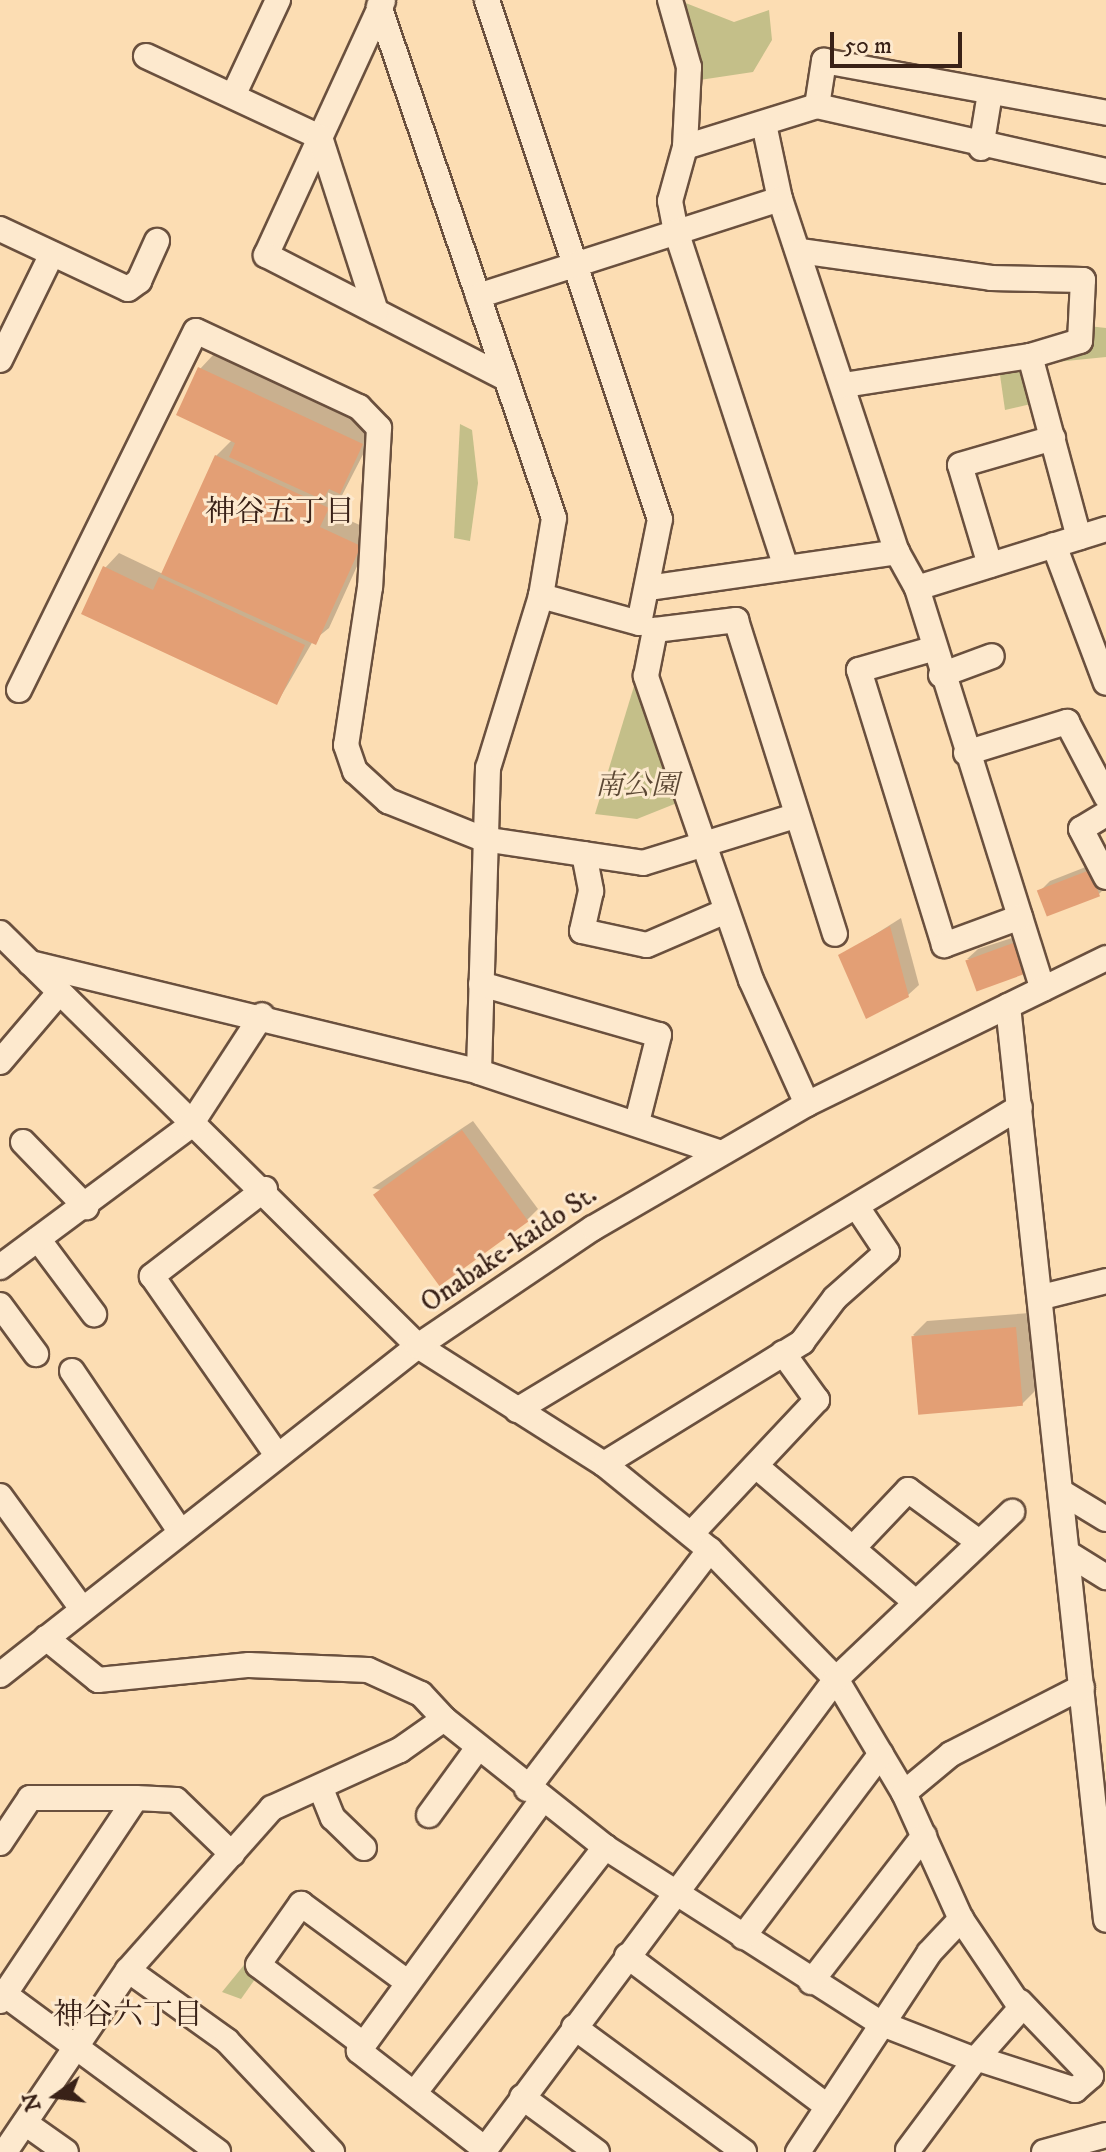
<!DOCTYPE html>
<html>
<head>
<meta charset="utf-8">
<style>
	body { margin:0 }
	#map { position:relative; width:1106px; height:2152px; overflow:hidden; background:#fcddb3; font-family:"IM FELL DW Pica","Noto Serif JP",serif }
	div>[style] { position:absolute }
	[style*='--x'] { left:calc(var(--x)*1px); top:calc(var(--y)*1px); width:calc(var(--w)*1px); rotate:calc(var(--a)*1deg) }
	.green>* { inset:0; background:#c4bf89 }
	.shadow>* { inset:0; background:#0003 }
	.building>* { inset:0; background:#e39f75; transform-origin:0 0 }
	.roads { filter:drop-shadow(2px 0 #6a503e) drop-shadow(-2px 0 #6a503e) drop-shadow(0 2px #6a503e) drop-shadow(0 -2px #6a503e) }
	.minor>* { height:24px; margin:-12px; padding:0 12px; transform-origin:12px; border-radius:12px; background:#fde9ce }
	span { translate:-50% -50%; white-space:nowrap; text-align:center; line-height:1.15; -webkit-text-stroke:6px #fde9ce; paint-order:stroke }
	.park-label { font-size:28px; color:#5c4834; font-style:italic }
	.street-label { font-size:28px; color:#392117 }
	.neighbourhood-label { font-size:30px; color:#392117 }
	.north { position:absolute; left:16px; top:2056px; width:80px; height:80px; -webkit-text-stroke:6px #fde9ce; paint-order:stroke; rotate:256deg; font-size:22px; font-weight:700; line-height:32px; text-align:center; color:#392117 }
	.north::after { content:''; display:block; margin:auto; width:28px; height:36px; background:#392117; clip-path:polygon(50% 0,100% 100%,50% 72%,0 100%) }
	.scale { position:absolute; left:830px; top:32px; width:132px; height:36px; box-sizing:border-box; border:4px solid #392117; border-top:0; padding-left:10px; font-size:24px; line-height:28px; white-space:nowrap; color:#392117; -webkit-text-stroke:6px #fde9ce; paint-order:stroke }
</style>
</head>
<body>
<div id="map">
	<div class="green">
		<div style="clip-path:polygon(678px 0,734px 22px,769px 10px,772px 40px,753px 72px,693px 81px)"></div>
		<div style="clip-path:polygon(1088px 326px,1106px 328px,1106px 357px,1056px 362px)"></div>
		<div style="clip-path:polygon(999px 368px,1022px 369px,1031px 404px,1005px 410px)"></div>
		<div style="clip-path:polygon(460px 424px,472px 430px,478px 483px,470px 541px,454px 538px)"></div>
		<div style="clip-path:polygon(635px 683px,677px 803px,637px 819px,595px 814px)"></div>
		<div style="clip-path:polygon(244px 1965px,258px 1975px,241px 1999px,222px 1992px)"></div>
	</div>
	<div class="shadow">
		<div style="clip-path:polygon(214px 354px,376px 429px,333px 513px,373px 531px,329px 628px,313px 641px,277px 703px,105px 568px,119px 553px,163px 574px,216px 456px,233px 439px,200px 369px)"></div>
		<div style="clip-path:polygon(1101px 861px,1106px 887px,1099px 894px,1048px 914px,1039px 892px,1050px 881px)"></div>
		<div style="clip-path:polygon(901px 918px,919px 985px,908px 995px,841px 956px)"></div>
		<div style="clip-path:polygon(1027px 933px,1036px 961px,967px 959px,978px 949px)"></div>
		<div style="clip-path:polygon(473px 1121px,538px 1209px,527px 1220px,372px 1188px)"></div>
		<div style="clip-path:polygon(1030px 1313px,1036px 1390px,1022px 1404px,913px 1335px,927px 1321px)"></div>
	</div>
	<div class="building">
		<div style="clip-path:polygon(198px 367px,363px 444px,340px 494px,329px 489px,323px 500px,229px 457px,235px 443px,176px 415px)"></div>
		<div style="clip-path:polygon(215px 455px,329px 508px,320px 527px,361px 546px,316px 645px,161px 574px)"></div>
		<div style="clip-path:polygon(103px 566px,153px 590px,159px 577px,305px 645px,277px 705px,81px 614px)"></div>
		<div style="left:1090px;top:870px;width:28px;height:57px;rotate:69deg"></div>
		<div style="clip-path:polygon(890px 926px,909px 997px,866px 1019px,838px 955px)"></div>
		<div style="left:1016px;top:942px;width:33px;height:54px;rotate:70deg"></div>
		<div style="left:462px;top:1130px;width:113px;height:110px;rotate:54deg"></div>
		<div style="left:1016px;top:1327px;width:79px;height:105px;rotate:85deg"></div>
	</div>
	<div class="roads">
		<div class="minor">
			<div style="--x:487;--y:0;--w:547;--a:71.57"></div>
			<div style="--x:660;--y:519;--w:106;--a:101.4"></div>
			<div style="--x:639;--y:623;--w:102;--a:-164.6"></div>
			<div style="--x:670;--y:0;--w:70;--a:74.2"></div>
			<div style="--x:689;--y:67;--w:80;--a:92.9"></div>
			<div style="--x:685;--y:147;--w:56;--a:105.5"></div>
			<div style="--x:670;--y:201;--w:31;--a:79"></div>
			<div style="--x:676;--y:231;--w:354;--a:71.9"></div>
			<div style="--x:383;--y:1;--w:280;--a:114.7"></div>
			<div style="--x:266;--y:255;--w:267;--a:27.2"></div>
			<div style="--x:379;--y:6;--w:541;--a:71.13"></div>
			<div style="--x:554;--y:518;--w:79;--a:99.5"></div>
			<div style="--x:541;--y:596;--w:180;--a:107.1"></div>
			<div style="--x:488;--y:768;--w:304;--a:91.7"></div>
			<div style="--x:146;--y:56;--w:192;--a:25"></div>
			<div style="--x:320;--y:137;--w:183;--a:72.2"></div>
			<div style="--x:233;--y:96;--w:106;--a:-64.9"></div>
			<div style="--x:817;--y:106;--w:46;--a:-81.2"></div>
			<div style="--x:824;--y:61;--w:287;--a:10.4"></div>
			<div style="--x:764;--y:124;--w:77;--a:78"></div>
			<div style="--x:780;--y:199;--w:372;--a:71.7"></div>
			<div style="--x:897;--y:552;--w:41;--a:60.9"></div>
			<div style="--x:917;--y:588;--w:420;--a:72.6"></div>
			<div style="--x:685;--y:147;--w:138;--a:-17.3"></div>
			<div style="--x:817;--y:106;--w:296;--a:12.7"></div>
			<div style="--x:981;--y:148;--w:56;--a:-80.7"></div>
			<div style="--x:0;--y:229;--w:141;--a:25.1"></div>
			<div style="--x:128;--y:289;--w:14;--a:-36"></div>
			<div style="--x:139;--y:281;--w:44;--a:-65.8"></div>
			<div style="--x:800;--y:251;--w:193;--a:8"></div>
			<div style="--x:991;--y:278;--w:92;--a:1.2"></div>
			<div style="--x:1083;--y:280;--w:61;--a:92.8"></div>
			<div style="--x:1080;--y:341;--w:52;--a:163.3"></div>
			<div style="--x:1030;--y:356;--w:188;--a:171.1"></div>
			<div style="--x:478;--y:296;--w:317;--a:-17.8"></div>
			<div style="--x:1030;--y:356;--w:188;--a:74.9"></div>
			<div style="--x:0;--y:360;--w:118;--a:-63.9"></div>
			<div style="--x:1054;--y:545;--w:147;--a:69.4"></div>
			<div style="--x:990;--y:565;--w:104;--a:-106.7"></div>
			<div style="--x:960;--y:465;--w:97;--a:-16.2"></div>
			<div style="--x:648;--y:588;--w:252;--a:-8.2"></div>
			<div style="--x:917;--y:588;--w:198;--a:-17.3"></div>
			<div style="--x:932;--y:649;--w:76;--a:164"></div>
			<div style="--x:859;--y:670;--w:288;--a:72.8"></div>
			<div style="--x:944;--y:945;--w:81;--a:-20.2"></div>
			<div style="--x:941;--y:675;--w:54;--a:-20.4"></div>
			<div style="--x:19;--y:690;--w:400;--a:-63.8"></div>
			<div style="--x:196;--y:331;--w:180;--a:25"></div>
			<div style="--x:359;--y:407;--w:29;--a:46"></div>
			<div style="--x:379;--y:428;--w:159;--a:93.2"></div>
			<div style="--x:370;--y:587;--w:160;--a:98.6"></div>
			<div style="--x:346;--y:745;--w:28;--a:71"></div>
			<div style="--x:355;--y:771;--w:45;--a:42.3"></div>
			<div style="--x:388;--y:801;--w:102;--a:21.8"></div>
			<div style="--x:483;--y:839;--w:162;--a:8.5"></div>
			<div style="--x:643;--y:863;--w:159;--a:-17.2"></div>
			<div style="--x:966;--y:753;--w:106;--a:-17.1"></div>
			<div style="--x:1067;--y:722;--w:84;--a:62.2"></div>
			<div style="--x:1106;--y:814;--w:29;--a:149"></div>
			<div style="--x:1081;--y:829;--w:54;--a:62.5"></div>
			<div style="--x:584;--y:854;--w:38;--a:79"></div>
			<div style="--x:591;--y:891;--w:41;--a:102.7"></div>
			<div style="--x:582;--y:931;--w:66;--a:12.2"></div>
			<div style="--x:647;--y:945;--w:86;--a:-23.3"></div>
			<div style="--x:0;--y:933;--w:588;--a:44.66"></div>
			<div style="--x:418;--y:1346;--w:220;--a:32.4"></div>
			<div style="--x:604;--y:1464;--w:136;--a:39.1"></div>
			<div style="--x:710;--y:1550;--w:180;--a:45.7"></div>
			<div style="--x:836;--y:1679;--w:133;--a:59.2"></div>
			<div style="--x:904;--y:1793;--w:138;--a:65.7"></div>
			<div style="--x:961;--y:1919;--w:107;--a:56"></div>
			<div style="--x:1021;--y:2008;--w:69;--a:131.5"></div>
			<div style="--x:975;--y:2060;--w:102;--a:-158.7"></div>
			<div style="--x:880;--y:2023;--w:326;--a:-147.4"></div>
			<div style="--x:605;--y:1847;--w:206;--a:-141.5"></div>
			<div style="--x:444;--y:1719;--w:54;--a:144.8"></div>
			<div style="--x:400;--y:1750;--w:141;--a:155.6"></div>
			<div style="--x:272;--y:1808;--w:217;--a:131.6"></div>
			<div style="--x:128;--y:1970;--w:220;--a:124.1"></div>
			<div style="--x:30;--y:963;--w:462;--a:13.6"></div>
			<div style="--x:479;--y:1072;--w:252;--a:18.5"></div>
			<div style="--x:481;--y:984;--w:185;--a:16"></div>
			<div style="--x:659;--y:1035;--w:90;--a:104.2"></div>
			<div style="--x:1008;--y:1006;--w:919;--a:83.88"></div>
			<div style="--x:0;--y:1062;--w:91;--a:-49.5"></div>
			<div style="--x:807;--y:1104;--w:136;--a:-114.3"></div>
			<div style="--x:751;--y:980;--w:322;--a:-109.1"></div>
			<div style="--x:646;--y:676;--w:47;--a:-78.9"></div>
			<div style="--x:655;--y:630;--w:82;--a:-7"></div>
			<div style="--x:736;--y:620;--w:329;--a:72.5"></div>
			<div style="--x:23;--y:1142;--w:91;--a:45.9"></div>
			<div style="--x:265;--y:1189;--w:143;--a:142.4"></div>
			<div style="--x:152;--y:1276;--w:217;--a:55.1"></div>
			<div style="--x:38;--y:1239;--w:94;--a:53.3"></div>
			<div style="--x:0;--y:1267;--w:237;--a:-36.6"></div>
			<div style="--x:190;--y:1126;--w:132;--a:-57"></div>
			<div style="--x:1042;--y:1297;--w:66;--a:-14"></div>
			<div style="--x:0;--y:1305;--w:61;--a:53.7"></div>
			<div style="--x:72;--y:1371;--w:193;--a:56"></div>
			<div style="--x:517;--y:1410;--w:587;--a:-31.06"></div>
			<div style="--x:604;--y:1464;--w:233;--a:-31.6"></div>
			<div style="--x:802;--y:1342;--w:55;--a:-53.1"></div>
			<div style="--x:835;--y:1298;--w:69;--a:-41.5"></div>
			<div style="--x:887;--y:1252;--w:54;--a:-123.7"></div>
			<div style="--x:756;--y:1466;--w:209;--a:40.5"></div>
			<div style="--x:1063;--y:1493;--w:50;--a:31.2"></div>
			<div style="--x:0;--y:1496;--w:140;--a:54"></div>
			<div style="--x:691;--y:1534;--w:184;--a:-46.8"></div>
			<div style="--x:817;--y:1400;--w:58;--a:-125.9"></div>
			<div style="--x:853;--y:1548;--w:80;--a:-46.5"></div>
			<div style="--x:908;--y:1490;--w:88;--a:36.2"></div>
			<div style="--x:1069;--y:1554;--w:44;--a:31.9"></div>
			<div style="--x:46;--y:1638;--w:67;--a:38.9"></div>
			<div style="--x:98;--y:1680;--w:152;--a:-5.7"></div>
			<div style="--x:249;--y:1665;--w:119;--a:2.4"></div>
			<div style="--x:368;--y:1670;--w:58;--a:24.4"></div>
			<div style="--x:421;--y:1694;--w:34;--a:47"></div>
			<div style="--x:0;--y:1675;--w:532;--a:-38.21"></div>
			<div style="--x:418;--y:1346;--w:211;--a:-34"></div>
			<div style="--x:593;--y:1228;--w:247;--a:-30.1"></div>
			<div style="--x:807;--y:1104;--w:333;--a:-26"></div>
			<div style="--x:321;--y:1789;--w:31;--a:68"></div>
			<div style="--x:333;--y:1818;--w:43;--a:44.1"></div>
			<div style="--x:527;--y:1789;--w:301;--a:-52.6"></div>
			<div style="--x:904;--y:1793;--w:61;--a:-39.7"></div>
			<div style="--x:951;--y:1754;--w:147;--a:-27.1"></div>
			<div style="--x:429;--y:1815;--w:82;--a:-54"></div>
			<div style="--x:0;--y:1843;--w:54;--a:-56.3"></div>
			<div style="--x:30;--y:1798;--w:106;--a:0"></div>
			<div style="--x:136;--y:1798;--w:40;--a:2.9"></div>
			<div style="--x:176;--y:1800;--w:78;--a:44"></div>
			<div style="--x:743;--y:1937;--w:229;--a:-53"></div>
			<div style="--x:627;--y:1956;--w:251;--a:36.9"></div>
			<div style="--x:128;--y:1970;--w:122;--a:35.6"></div>
			<div style="--x:227;--y:2041;--w:153;--a:46.6"></div>
			<div style="--x:811;--y:1982;--w:185;--a:-52.3"></div>
			<div style="--x:0;--y:1991;--w:271;--a:36.4"></div>
			<div style="--x:0;--y:2001;--w:244;--a:-56.2"></div>
			<div style="--x:574;--y:2027;--w:211;--a:36.3"></div>
			<div style="--x:363;--y:2044;--w:131;--a:-143"></div>
			<div style="--x:258;--y:1965;--w:75;--a:-54.8"></div>
			<div style="--x:301;--y:1904;--w:132;--a:36.3"></div>
			<div style="--x:979;--y:2059;--w:101;--a:17.9"></div>
			<div style="--x:1075;--y:2090;--w:21;--a:-41"></div>
			<div style="--x:1091;--y:2076;--w:103;--a:-133.8"></div>
			<div style="--x:416;--y:2091;--w:309;--a:-52.2"></div>
			<div style="--x:522;--y:2097;--w:93;--a:36.3"></div>
			<div style="--x:25;--y:2123;--w:50;--a:35.3"></div>
			<div style="--x:485;--y:2149;--w:160;--a:-142.1"></div>
			<div style="--x:359;--y:2051;--w:309;--a:-53.9"></div>
			<div style="--x:908;--y:2150;--w:112;--a:-53.3"></div>
			<div style="--x:483;--y:2152;--w:590;--a:-53.27"></div>
			<div style="--x:836;--y:1679;--w:243;--a:-43.5"></div>
			<div style="--x:798;--y:2152;--w:238;--a:-56.6"></div>
			<div style="--x:929;--y:1953;--w:47;--a:-46.7"></div>
			<div style="--x:1044;--y:2152;--w:64;--a:-15.3"></div>
		</div>
	</div>
	<div class="park-label">
		<span style="left:637px;top:786px">南公園</span>
	</div>
	<div class="street-label">
		<span style="left:509px;top:1249px;rotate:-34deg">Onabake-kaido St.</span>
	</div>
	<div class="neighbourhood-label">
		<span style="left:280px;top:513px">神谷五丁目</span>
		<span style="left:128px;top:2016px">神谷六丁目</span>
	</div>
	<div class="north">N</div>
	<div class="scale">50 m</div>
</div>
</body>
</html>
